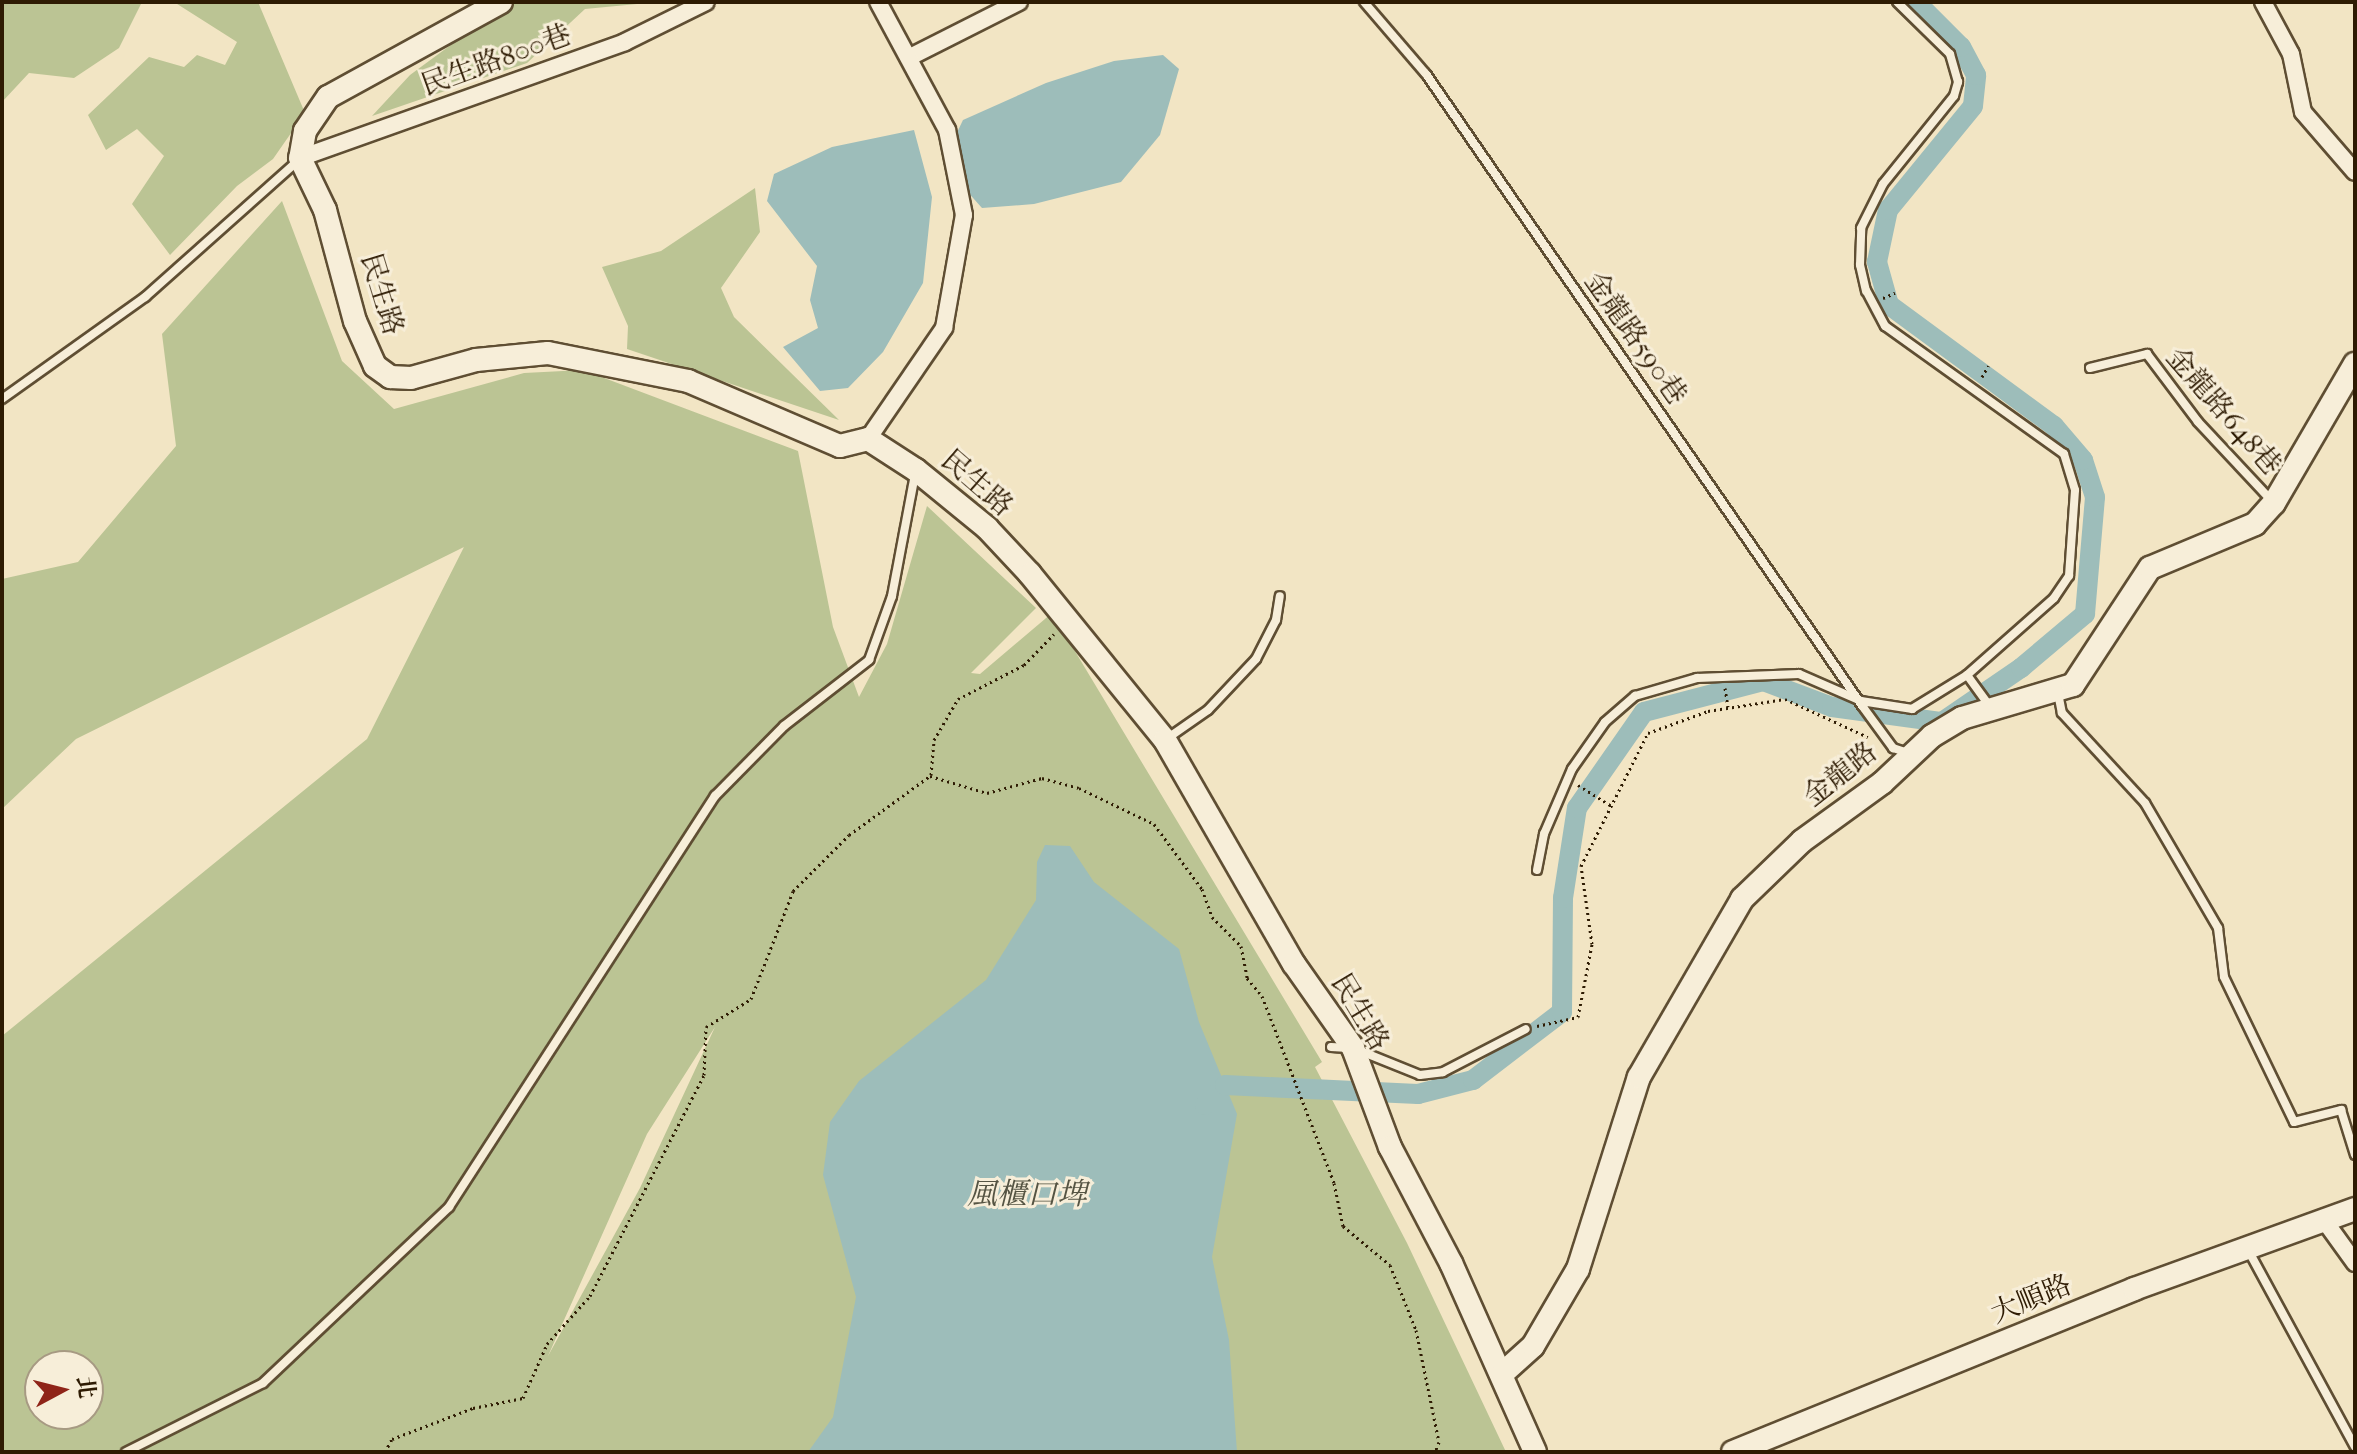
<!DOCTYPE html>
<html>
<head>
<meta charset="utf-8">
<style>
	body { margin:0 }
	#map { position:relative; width:2357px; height:1454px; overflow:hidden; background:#f2e5c4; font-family:"IM FELL French Canon","Noto Serif TC",serif }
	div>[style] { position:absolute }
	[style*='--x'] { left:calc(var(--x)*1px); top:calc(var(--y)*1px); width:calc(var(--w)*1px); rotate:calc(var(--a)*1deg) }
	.green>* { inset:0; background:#bbc494 }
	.water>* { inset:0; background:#9dbdba }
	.canal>* { height:20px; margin:-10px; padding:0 10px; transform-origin:10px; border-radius:10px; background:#9dbdba }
	.path>* { height:3px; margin-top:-1.5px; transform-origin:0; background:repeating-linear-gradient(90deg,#2e1b03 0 2px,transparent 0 6px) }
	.roads { filter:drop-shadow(2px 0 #5f4e33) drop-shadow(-2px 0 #5f4e33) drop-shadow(0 2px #5f4e33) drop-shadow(0 -2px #5f4e33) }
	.lane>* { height:8px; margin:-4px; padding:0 4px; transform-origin:4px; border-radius:4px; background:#f7eed9 }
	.street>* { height:16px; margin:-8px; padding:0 8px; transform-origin:8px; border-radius:8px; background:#f7eed9 }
	.secondary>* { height:22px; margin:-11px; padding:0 11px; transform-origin:11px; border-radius:11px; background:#f7eed9 }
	span { translate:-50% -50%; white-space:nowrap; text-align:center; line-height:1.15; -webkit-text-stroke:6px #f7eed9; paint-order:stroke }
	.street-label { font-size:28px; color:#2e1b03 }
	.water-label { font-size:30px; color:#555443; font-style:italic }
	.frame { position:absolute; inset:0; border:4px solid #2e1b03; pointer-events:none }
	.north { position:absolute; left:24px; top:1350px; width:80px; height:80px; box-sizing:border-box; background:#f7eed9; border:2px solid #a79a83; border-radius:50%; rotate:83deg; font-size:22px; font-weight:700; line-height:32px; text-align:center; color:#2e1b03 }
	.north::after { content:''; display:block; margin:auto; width:28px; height:36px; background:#8f2418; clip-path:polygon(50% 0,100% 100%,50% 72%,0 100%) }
</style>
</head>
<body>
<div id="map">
	<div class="green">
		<div style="clip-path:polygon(2px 2px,142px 2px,119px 48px,74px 78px,29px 73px,2px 102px)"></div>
		<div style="clip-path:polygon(174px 2px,258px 2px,305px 113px,273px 159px,237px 186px,170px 255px,132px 204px,164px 156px,137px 129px,106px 150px,88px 115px,149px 57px,184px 67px,197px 55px,225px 65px,237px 42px)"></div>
		<div style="clip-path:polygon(509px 2px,658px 2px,585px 9px,527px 63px,372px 116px,410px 75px)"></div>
		<div style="clip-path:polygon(755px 188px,760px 232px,721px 288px,734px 317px,839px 420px,627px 349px,628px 326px,602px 267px,661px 251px)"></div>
		<div style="clip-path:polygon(evenodd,282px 201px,342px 361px,394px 409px,524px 373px,583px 370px,798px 451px,833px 627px,859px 697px,887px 644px,927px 506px,1036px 608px,971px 673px,980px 674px,1052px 613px,1322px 1062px,1315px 1067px,1407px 1243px,1506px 1452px,2px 1452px,2px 1036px,367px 739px,464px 547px,76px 739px,2px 809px,2px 579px,78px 562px,176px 446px,162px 334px,282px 201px,715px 1027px,640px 1188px,548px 1356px,647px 1134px,715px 1027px,282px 201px,40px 1366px,88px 1366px,88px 1414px,40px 1414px,40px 1366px)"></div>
	</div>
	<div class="water">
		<div style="clip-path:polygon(1163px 55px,1179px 69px,1160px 135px,1121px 182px,1034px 204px,982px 208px,965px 189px,953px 141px,963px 120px,1046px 83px,1114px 61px)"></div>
		<div style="clip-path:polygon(914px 130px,932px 197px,923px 283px,883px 352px,848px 388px,820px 391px,783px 347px,818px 328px,810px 300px,817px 266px,767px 201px,774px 174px,832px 147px)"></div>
		<div style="clip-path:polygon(1045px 845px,1070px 846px,1094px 882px,1179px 949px,1199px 1022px,1237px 1114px,1212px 1257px,1229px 1340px,1237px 1452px,808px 1452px,833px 1417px,856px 1297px,823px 1175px,830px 1122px,859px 1081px,986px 980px,1036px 900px,1037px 862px)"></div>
	</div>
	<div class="canal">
		<div style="--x:1205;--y:1105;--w:28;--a:-45"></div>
		<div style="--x:1225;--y:1085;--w:193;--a:2.7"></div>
		<div style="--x:1418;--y:1094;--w:57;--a:-14.3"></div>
		<div style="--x:1473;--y:1080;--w:112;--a:-37.4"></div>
		<div style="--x:1562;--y:1012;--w:114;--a:-89.5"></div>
		<div style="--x:1563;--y:898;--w:91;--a:-81.2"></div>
		<div style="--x:1577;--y:808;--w:117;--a:-55.1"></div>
		<div style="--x:1644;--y:712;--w:123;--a:-14.6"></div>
		<div style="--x:1763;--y:681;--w:74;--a:20.6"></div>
		<div style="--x:1832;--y:707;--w:111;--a:7.8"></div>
		<div style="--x:1942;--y:722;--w:96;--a:-34.4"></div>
		<div style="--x:2021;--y:668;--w:84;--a:-40.2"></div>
		<div style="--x:2085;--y:614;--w:117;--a:-85.1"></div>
		<div style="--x:2095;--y:497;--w:39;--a:-108"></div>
		<div style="--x:2083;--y:460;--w:45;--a:-130.5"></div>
		<div style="--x:2054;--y:426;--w:205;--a:-143.7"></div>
		<div style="--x:1889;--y:305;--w:45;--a:-105.6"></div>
		<div style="--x:1877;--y:262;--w:53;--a:-78.1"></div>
		<div style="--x:1888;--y:210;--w:134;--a:-50.7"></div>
		<div style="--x:1973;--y:106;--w:31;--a:-84"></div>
		<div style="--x:1976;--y:75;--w:32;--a:-118"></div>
		<div style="--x:1961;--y:47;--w:64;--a:-135"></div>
	</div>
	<div class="path">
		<div style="--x:1883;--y:298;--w:13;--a:-23"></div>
		<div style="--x:1982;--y:377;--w:13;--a:-61"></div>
		<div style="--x:1725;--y:688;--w:19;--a:81"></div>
		<div style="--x:931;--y:775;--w:35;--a:-85"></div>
		<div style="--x:934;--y:740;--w:48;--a:-59.7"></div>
		<div style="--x:958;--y:699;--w:74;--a:-27.3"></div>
		<div style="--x:1024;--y:665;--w:43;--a:-45.9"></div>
		<div style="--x:1578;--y:785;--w:40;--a:32"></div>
		<div style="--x:1537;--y:1026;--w:42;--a:-12.4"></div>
		<div style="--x:1578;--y:1017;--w:74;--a:-79.1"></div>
		<div style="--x:1592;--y:944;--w:79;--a:-98"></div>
		<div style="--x:1581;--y:866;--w:149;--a:-63.3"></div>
		<div style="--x:1648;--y:733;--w:64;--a:-20.1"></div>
		<div style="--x:1708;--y:711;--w:78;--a:-8.9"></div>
		<div style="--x:1785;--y:699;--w:91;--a:24.6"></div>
		<div style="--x:385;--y:1452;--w:15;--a:-62"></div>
		<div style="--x:392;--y:1439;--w:87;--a:-20.9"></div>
		<div style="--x:473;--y:1408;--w:51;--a:-11.3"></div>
		<div style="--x:523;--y:1398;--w:59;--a:-66"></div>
		<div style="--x:547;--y:1344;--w:64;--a:-48.1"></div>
		<div style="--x:590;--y:1296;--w:249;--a:-62.7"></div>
		<div style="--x:704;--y:1075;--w:48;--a:-87.6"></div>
		<div style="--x:706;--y:1027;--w:53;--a:-31.9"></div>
		<div style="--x:751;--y:999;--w:116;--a:-68.7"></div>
		<div style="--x:793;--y:891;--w:79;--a:-45"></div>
		<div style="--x:849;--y:835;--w:100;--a:-36.1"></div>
		<div style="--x:930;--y:776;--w:59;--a:16.6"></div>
		<div style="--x:987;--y:793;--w:57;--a:-15.3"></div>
		<div style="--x:1042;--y:778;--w:38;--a:15"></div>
		<div style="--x:1079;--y:788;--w:83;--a:25.6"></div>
		<div style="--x:1154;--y:824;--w:81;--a:53.6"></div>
		<div style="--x:1202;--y:889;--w:30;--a:70"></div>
		<div style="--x:1212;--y:917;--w:41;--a:45"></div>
		<div style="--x:1241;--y:946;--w:33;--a:79"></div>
		<div style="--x:1247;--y:978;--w:23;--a:50"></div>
		<div style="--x:1262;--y:996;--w:200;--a:68.9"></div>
		<div style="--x:1334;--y:1183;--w:44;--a:78.2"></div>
		<div style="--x:1343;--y:1226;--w:61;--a:39.7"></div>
		<div style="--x:1390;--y:1265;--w:70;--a:68.2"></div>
		<div style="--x:1416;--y:1330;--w:114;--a:78.4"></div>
		<div style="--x:1439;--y:1442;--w:11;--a:112"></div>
	</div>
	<div class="roads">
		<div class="lane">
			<div style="--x:1364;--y:2;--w:95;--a:49.3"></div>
			<div style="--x:1426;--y:74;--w:769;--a:55.38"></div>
			<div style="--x:1863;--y:707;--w:51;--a:53.8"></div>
			<div style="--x:1893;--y:748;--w:16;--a:18"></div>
			<div style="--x:2090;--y:368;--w:59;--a:-13.8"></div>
			<div style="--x:2147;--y:354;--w:85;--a:53.1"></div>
			<div style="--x:2198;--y:422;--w:108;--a:46.9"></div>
			<div style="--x:2;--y:399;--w:176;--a:-35.5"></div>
			<div style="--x:145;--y:297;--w:208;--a:-41.7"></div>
			<div style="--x:1967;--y:675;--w:41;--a:54"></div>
			<div style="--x:2058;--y:693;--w:20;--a:79"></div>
			<div style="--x:2062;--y:713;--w:122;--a:47.3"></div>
			<div style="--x:2145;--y:803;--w:145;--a:59.7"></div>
			<div style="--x:2218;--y:928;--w:49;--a:83"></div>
			<div style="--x:2224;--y:977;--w:161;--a:64.2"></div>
			<div style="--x:2294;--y:1122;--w:49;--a:-14.3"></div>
			<div style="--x:2341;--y:1110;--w:47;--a:72.7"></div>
			<div style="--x:1165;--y:740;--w:52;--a:-34.9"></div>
			<div style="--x:1208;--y:710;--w:70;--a:-46.7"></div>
			<div style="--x:1256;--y:659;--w:44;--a:-62.9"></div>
			<div style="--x:1276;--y:620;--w:24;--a:-81"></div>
			<div style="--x:1537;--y:870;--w:37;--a:-79"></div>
			<div style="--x:1544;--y:834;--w:71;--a:-66.7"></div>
			<div style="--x:1572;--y:769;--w:57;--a:-54.9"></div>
			<div style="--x:1605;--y:722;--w:40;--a:-41"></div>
			<div style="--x:1635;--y:696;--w:65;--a:-16.2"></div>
			<div style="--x:1697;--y:678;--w:102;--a:-2.2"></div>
			<div style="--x:1799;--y:674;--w:68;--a:23.5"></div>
			<div style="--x:1861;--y:701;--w:52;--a:8.9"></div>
			<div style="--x:1912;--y:709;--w:65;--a:-31.7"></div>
			<div style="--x:1967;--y:675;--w:116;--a:-41.5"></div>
			<div style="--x:2054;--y:598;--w:27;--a:-56"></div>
			<div style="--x:2069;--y:576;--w:86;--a:-86"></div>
			<div style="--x:2075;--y:490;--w:38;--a:-107"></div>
			<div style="--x:2064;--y:454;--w:220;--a:-144.4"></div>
			<div style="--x:1885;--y:326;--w:40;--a:-118"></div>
			<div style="--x:1866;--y:291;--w:27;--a:-103"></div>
			<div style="--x:1860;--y:265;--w:37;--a:-88"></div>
			<div style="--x:1861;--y:228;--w:49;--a:-63.4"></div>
			<div style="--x:1883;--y:184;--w:113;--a:-51.1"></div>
			<div style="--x:1954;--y:96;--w:15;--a:-74"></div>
			<div style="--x:1958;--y:82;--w:29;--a:-106"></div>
			<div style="--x:1950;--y:54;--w:74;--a:-135.5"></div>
			<div style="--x:1331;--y:1047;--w:22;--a:3"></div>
			<div style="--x:1353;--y:1048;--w:72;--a:21.9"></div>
			<div style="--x:1420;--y:1075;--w:23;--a:-7"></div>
			<div style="--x:1443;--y:1072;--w:93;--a:-27.4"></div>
			<div style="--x:2247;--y:1248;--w:226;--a:61.5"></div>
			<div style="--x:126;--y:1452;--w:153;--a:-26.7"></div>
			<div style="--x:263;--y:1383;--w:256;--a:-43.4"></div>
			<div style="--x:449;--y:1207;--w:490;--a:-57.1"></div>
			<div style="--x:715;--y:796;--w:98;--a:-45.4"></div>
			<div style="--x:784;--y:726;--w:108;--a:-37.8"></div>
			<div style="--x:869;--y:660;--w:68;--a:-70.2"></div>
			<div style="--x:892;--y:596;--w:124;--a:-79.3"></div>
		</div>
		<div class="street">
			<div style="--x:2263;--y:2;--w:59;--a:61.7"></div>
			<div style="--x:2291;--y:54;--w:59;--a:78.3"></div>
			<div style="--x:2303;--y:112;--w:79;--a:49.1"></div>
			<div style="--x:910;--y:57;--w:122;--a:-26.8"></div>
			<div style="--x:300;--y:158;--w:345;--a:-19.6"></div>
			<div style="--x:625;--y:42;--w:90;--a:-26.3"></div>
			<div style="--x:868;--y:439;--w:135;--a:-55.6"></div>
			<div style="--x:944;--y:328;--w:115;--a:-80"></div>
			<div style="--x:964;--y:215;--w:87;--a:-101.3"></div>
			<div style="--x:947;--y:130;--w:145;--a:-118.3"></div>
			<div style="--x:2324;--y:1220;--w:53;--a:54.2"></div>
		</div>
		<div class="secondary">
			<div style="--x:501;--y:2;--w:197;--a:151.2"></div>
			<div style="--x:328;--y:97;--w:41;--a:124.1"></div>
			<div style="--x:305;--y:131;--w:27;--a:100"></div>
			<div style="--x:300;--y:158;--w:58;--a:64.3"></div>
			<div style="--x:325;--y:210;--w:115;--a:74.9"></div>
			<div style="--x:355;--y:321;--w:49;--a:66"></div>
			<div style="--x:375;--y:366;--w:19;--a:36"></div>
			<div style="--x:390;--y:377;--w:21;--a:3"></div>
			<div style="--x:411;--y:378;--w:67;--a:-15.5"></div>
			<div style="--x:476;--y:360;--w:72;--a:-5.6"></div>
			<div style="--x:548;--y:353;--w:143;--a:11.3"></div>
			<div style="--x:688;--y:381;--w:165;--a:23.2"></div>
			<div style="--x:840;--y:446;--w:29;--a:-14"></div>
			<div style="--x:868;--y:439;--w:57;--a:32.9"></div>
			<div style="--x:916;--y:470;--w:92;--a:39.2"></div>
			<div style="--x:987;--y:528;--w:63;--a:46.9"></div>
			<div style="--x:1030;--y:574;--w:214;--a:50.9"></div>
			<div style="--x:1165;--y:740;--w:258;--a:60.1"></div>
			<div style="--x:1294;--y:964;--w:103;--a:54.9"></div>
			<div style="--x:1353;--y:1048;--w:106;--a:69.5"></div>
			<div style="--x:1390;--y:1147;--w:131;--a:62.3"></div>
			<div style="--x:1451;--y:1263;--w:207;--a:66"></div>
			<div style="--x:1503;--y:1373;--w:40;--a:-42"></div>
			<div style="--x:1533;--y:1346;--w:89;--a:-59.7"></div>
			<div style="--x:1578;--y:1269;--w:201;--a:-72.4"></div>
			<div style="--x:1639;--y:1077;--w:206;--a:-59.9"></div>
			<div style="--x:1742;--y:899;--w:83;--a:-44"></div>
			<div style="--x:1802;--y:841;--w:99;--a:-35.9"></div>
			<div style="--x:1882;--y:783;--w:69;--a:-43.2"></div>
			<div style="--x:1932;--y:736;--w:35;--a:-31"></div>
			<div style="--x:1962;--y:718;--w:116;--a:-16.6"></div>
			<div style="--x:2073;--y:685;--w:140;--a:-56.7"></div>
			<div style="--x:2150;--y:568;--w:114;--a:-22.7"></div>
			<div style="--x:2255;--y:524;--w:28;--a:-48"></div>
			<div style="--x:2274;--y:503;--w:161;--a:-59.8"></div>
			<div style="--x:1733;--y:1452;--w:433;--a:-22.1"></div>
			<div style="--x:2134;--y:1289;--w:235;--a:-19.9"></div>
		</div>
	</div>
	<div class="street-label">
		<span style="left:496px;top:60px;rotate:-20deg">民生路800巷</span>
		<span style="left:382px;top:294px;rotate:73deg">民生路</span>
		<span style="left:1636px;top:338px;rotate:55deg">金龍路590巷</span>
		<span style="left:2224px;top:411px;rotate:49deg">金龍路648巷</span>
		<span style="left:977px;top:483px;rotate:41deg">民生路</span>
		<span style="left:1840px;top:774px;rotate:-38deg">金龍路</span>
		<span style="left:1360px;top:1012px;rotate:59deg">民生路</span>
		<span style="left:2031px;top:1299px;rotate:-22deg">大順路</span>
	</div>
	<div class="water-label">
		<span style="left:1027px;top:1195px">風櫃口埤</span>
	</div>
	<div class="frame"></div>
	<div class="north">北</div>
</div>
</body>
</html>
